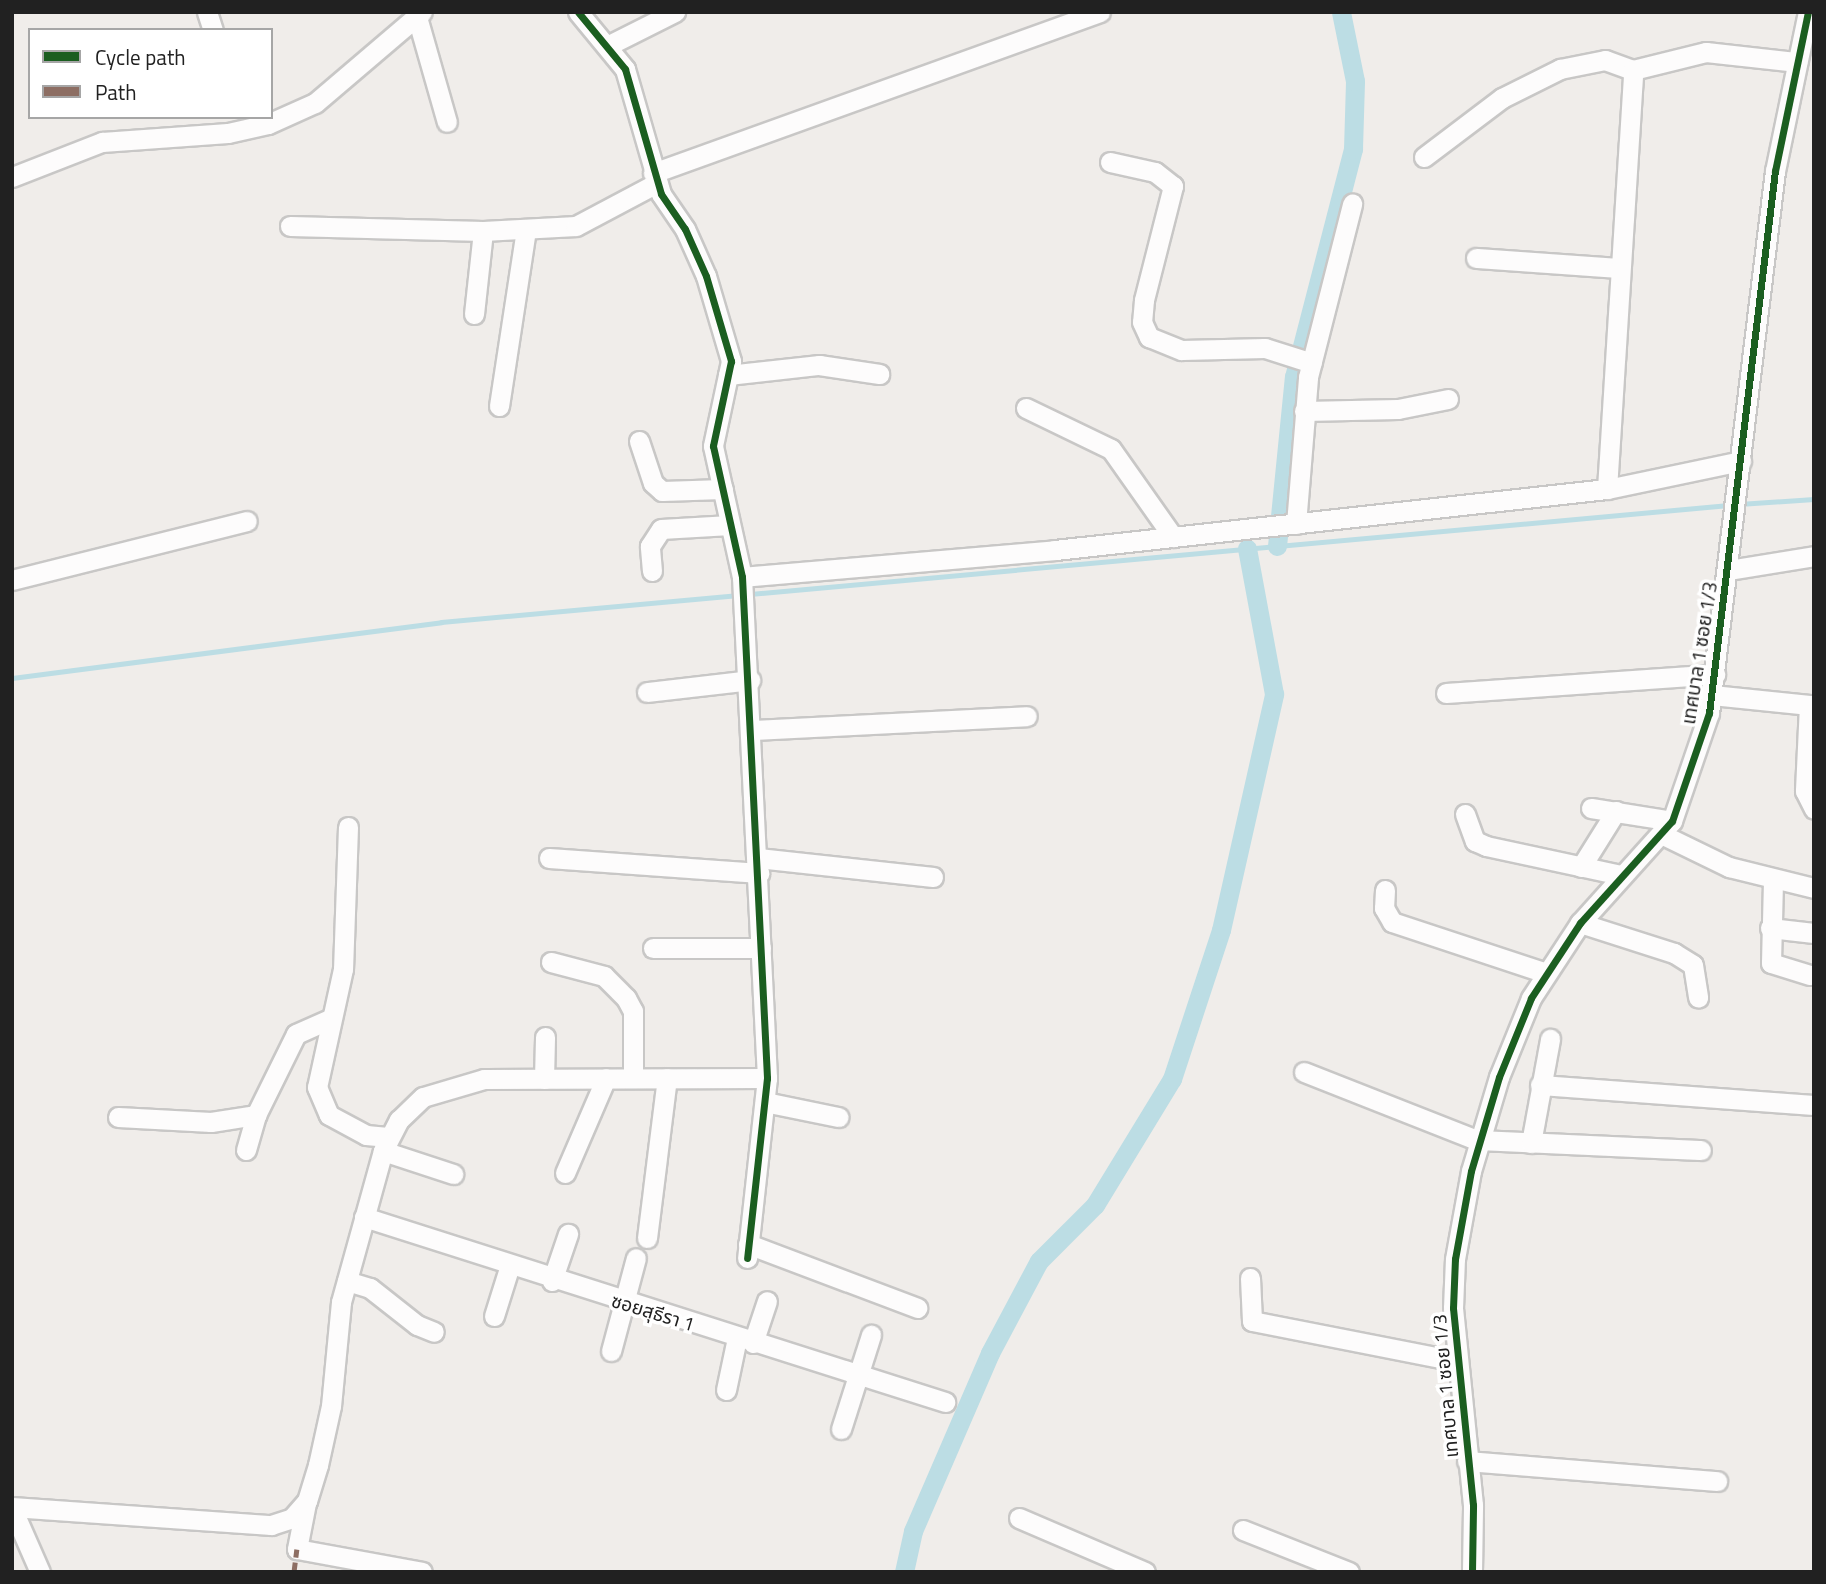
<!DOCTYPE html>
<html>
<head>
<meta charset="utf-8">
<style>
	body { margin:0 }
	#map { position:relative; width:1826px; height:1584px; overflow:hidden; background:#f0edea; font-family:"Titillium Web","Noto Sans Thai",sans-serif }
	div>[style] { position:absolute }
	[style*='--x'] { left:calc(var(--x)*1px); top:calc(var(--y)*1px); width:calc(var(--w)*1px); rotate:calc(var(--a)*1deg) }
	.stream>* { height:5px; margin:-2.5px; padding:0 2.5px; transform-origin:2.5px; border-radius:2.5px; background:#bcdde4 }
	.canal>* { height:19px; margin:-9.5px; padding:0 9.5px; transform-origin:9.5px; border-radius:9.5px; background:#bcdde4 }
	.roads { filter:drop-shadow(2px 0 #c8c7c6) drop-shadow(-2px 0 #c8c7c6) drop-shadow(0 2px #c8c7c6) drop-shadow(0 -2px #c8c7c6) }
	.minor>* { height:19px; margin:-9.5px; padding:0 9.5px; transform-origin:9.5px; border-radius:9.5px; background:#fdfcfc }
	.quiet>* { height:5px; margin-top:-2.5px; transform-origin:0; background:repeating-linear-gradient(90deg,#8d6e63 0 10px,transparent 0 15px) }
	.cycleway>* { height:7px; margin:-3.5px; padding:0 3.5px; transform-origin:3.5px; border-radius:3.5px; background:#1b5e20 }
	span { translate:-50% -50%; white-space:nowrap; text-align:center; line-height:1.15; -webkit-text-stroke:7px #fff; paint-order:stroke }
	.street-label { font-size:19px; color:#212121 }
	.frame { position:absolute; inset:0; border:14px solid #212121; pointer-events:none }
	.legend { position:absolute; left:28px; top:28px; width:245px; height:91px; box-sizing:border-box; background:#fff; border:2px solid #a6a6a6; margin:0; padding:9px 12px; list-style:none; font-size:21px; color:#212121 }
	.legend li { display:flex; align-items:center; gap:14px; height:35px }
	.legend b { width:35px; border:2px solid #a6a6a6 }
</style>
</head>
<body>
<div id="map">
	<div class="stream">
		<div style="--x:1739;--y:504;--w:75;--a:-3.8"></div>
		<div style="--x:12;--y:678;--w:433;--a:-7.4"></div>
		<div style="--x:441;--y:622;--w:1293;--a:-5.19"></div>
	</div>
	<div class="canal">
		<div style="--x:1277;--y:546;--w:170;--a:-84.3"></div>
		<div style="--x:1294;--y:377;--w:236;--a:-75.5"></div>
		<div style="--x:1353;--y:149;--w:68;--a:-88.3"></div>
		<div style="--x:1355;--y:81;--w:70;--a:-101.5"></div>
		<div style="--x:904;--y:1572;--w:42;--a:-77.6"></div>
		<div style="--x:913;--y:1531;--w:194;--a:-66.6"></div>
		<div style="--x:990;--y:1353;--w:104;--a:-62"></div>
		<div style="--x:1039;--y:1261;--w:79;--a:-45"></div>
		<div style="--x:1095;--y:1205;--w:148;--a:-58.6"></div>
		<div style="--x:1172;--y:1079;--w:157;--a:-71.8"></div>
		<div style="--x:1221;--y:930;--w:242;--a:-77.3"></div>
		<div style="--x:1274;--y:694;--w:148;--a:-100.5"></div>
	</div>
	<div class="roads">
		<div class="minor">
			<div style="--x:207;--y:12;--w:19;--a:72"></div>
			<div style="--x:578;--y:12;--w:74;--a:50.5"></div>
			<div style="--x:625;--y:69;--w:130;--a:73.9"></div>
			<div style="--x:661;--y:194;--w:42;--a:55.6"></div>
			<div style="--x:685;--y:229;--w:51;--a:65.9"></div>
			<div style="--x:706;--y:276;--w:89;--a:73.6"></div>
			<div style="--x:731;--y:361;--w:87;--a:102"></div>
			<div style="--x:713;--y:446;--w:134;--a:77.5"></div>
			<div style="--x:742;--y:577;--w:502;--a:87.14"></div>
			<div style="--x:767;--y:1078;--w:181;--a:96.3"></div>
			<div style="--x:417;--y:17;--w:109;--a:74.1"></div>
			<div style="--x:609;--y:45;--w:74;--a:-26.6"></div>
			<div style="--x:1424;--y:157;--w:98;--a:-37.1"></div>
			<div style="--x:1502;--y:98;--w:65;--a:-26.6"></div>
			<div style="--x:1560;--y:69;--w:46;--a:-11.3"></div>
			<div style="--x:1605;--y:60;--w:30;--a:20"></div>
			<div style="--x:1110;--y:162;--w:46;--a:12.5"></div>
			<div style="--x:1155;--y:172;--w:23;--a:38"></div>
			<div style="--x:1173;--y:186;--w:118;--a:104.3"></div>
			<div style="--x:1144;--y:300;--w:22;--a:95"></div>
			<div style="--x:1142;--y:322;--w:17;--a:65"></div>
			<div style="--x:1149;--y:337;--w:35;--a:22"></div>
			<div style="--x:1182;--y:350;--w:83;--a:-1.4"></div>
			<div style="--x:1265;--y:348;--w:49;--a:17.7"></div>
			<div style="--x:653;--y:173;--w:475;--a:-19.8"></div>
			<div style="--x:12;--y:177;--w:97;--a:-21.3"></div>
			<div style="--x:102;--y:142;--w:126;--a:-4.1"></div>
			<div style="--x:228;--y:133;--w:41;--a:-12.7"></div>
			<div style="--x:268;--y:124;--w:51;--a:-24.1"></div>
			<div style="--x:315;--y:103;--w:140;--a:-40.4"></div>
			<div style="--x:290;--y:226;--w:193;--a:1.5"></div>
			<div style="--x:483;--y:231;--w:93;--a:-3.1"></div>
			<div style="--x:576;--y:226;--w:92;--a:-28"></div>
			<div style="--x:1476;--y:258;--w:144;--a:4"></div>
			<div style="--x:474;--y:314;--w:83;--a:-83.8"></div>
			<div style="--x:728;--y:375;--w:92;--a:-6.3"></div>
			<div style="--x:819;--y:365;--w:61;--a:8.5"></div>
			<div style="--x:499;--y:406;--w:178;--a:-81.3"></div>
			<div style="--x:1026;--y:408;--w:94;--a:25.8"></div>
			<div style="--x:1111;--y:449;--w:108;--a:54.8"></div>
			<div style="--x:1304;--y:411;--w:94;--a:-1.2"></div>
			<div style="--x:1398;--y:409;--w:51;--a:-11.3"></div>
			<div style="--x:639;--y:441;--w:44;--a:71.6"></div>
			<div style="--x:653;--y:483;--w:12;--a:42"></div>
			<div style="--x:662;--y:491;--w:61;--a:-1.9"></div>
			<div style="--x:1607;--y:489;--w:420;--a:-86.4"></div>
			<div style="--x:1633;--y:70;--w:75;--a:-13.9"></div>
			<div style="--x:1706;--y:52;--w:92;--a:6.3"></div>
			<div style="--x:1296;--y:524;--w:147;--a:-85.3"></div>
			<div style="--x:1308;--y:377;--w:179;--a:-75.7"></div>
			<div style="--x:1728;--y:570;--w:87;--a:-9.2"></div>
			<div style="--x:652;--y:571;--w:25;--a:-95"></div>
			<div style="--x:650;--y:546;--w:20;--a:-57"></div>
			<div style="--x:661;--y:529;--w:69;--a:-3.3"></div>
			<div style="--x:742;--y:577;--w:314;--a:-4.9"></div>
			<div style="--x:1055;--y:550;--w:555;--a:-6.31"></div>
			<div style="--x:1607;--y:489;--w:137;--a:-11.8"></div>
			<div style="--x:12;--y:580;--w:242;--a:-14.1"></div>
			<div style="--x:647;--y:692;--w:104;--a:-6.6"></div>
			<div style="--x:1446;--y:693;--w:270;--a:-4"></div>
			<div style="--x:1712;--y:695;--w:98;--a:5.9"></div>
			<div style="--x:1809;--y:705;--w:86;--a:92.7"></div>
			<div style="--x:1805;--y:791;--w:20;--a:63"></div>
			<div style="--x:753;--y:730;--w:274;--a:-2.9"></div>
			<div style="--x:1591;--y:808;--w:82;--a:9.1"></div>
			<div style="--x:1465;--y:814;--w:29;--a:70"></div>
			<div style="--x:1475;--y:841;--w:12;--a:24"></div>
			<div style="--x:1486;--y:846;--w:138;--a:12.1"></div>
			<div style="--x:348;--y:827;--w:142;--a:92"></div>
			<div style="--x:343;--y:969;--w:121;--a:102.4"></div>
			<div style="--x:317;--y:1087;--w:30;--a:67"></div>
			<div style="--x:329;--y:1115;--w:42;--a:28.4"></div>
			<div style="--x:366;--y:1135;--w:22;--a:5"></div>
			<div style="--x:1661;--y:834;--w:76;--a:25.9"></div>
			<div style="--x:1729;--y:867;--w:88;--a:13.9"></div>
			<div style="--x:549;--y:858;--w:211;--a:4.1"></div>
			<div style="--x:758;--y:858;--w:176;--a:6.2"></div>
			<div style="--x:1581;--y:867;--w:66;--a:-58"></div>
			<div style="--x:1773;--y:881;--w:82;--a:91.4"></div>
			<div style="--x:1771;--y:963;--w:41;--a:17.1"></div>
			<div style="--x:1385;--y:890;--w:18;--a:93"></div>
			<div style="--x:1384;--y:908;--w:16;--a:60"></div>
			<div style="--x:1392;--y:922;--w:162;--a:18.3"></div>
			<div style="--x:1580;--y:923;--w:99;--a:17.7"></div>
			<div style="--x:1674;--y:953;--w:22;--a:32"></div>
			<div style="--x:1693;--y:965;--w:33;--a:81"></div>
			<div style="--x:1770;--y:928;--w:44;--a:6.5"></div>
			<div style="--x:653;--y:948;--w:108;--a:0"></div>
			<div style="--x:551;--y:962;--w:55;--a:14.8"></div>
			<div style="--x:604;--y:976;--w:31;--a:45"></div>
			<div style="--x:626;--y:998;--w:15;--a:62"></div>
			<div style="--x:633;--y:1011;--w:67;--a:90"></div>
			<div style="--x:1304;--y:1072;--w:186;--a:21.5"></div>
			<div style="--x:1477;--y:1140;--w:224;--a:2.6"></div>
			<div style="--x:544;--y:1079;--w:42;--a:-88.6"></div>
			<div style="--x:1540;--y:1085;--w:275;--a:4.2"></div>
			<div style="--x:765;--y:1102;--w:75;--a:11.6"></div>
			<div style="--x:118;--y:1117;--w:93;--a:3.1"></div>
			<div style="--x:211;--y:1122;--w:46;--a:-8.8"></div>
			<div style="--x:256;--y:1115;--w:90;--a:-63.7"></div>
			<div style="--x:296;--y:1034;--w:39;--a:-24"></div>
			<div style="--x:1531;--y:1143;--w:106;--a:-79.6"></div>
			<div style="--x:246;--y:1150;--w:36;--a:-74"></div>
			<div style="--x:383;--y:1151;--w:74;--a:18.2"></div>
			<div style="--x:565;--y:1173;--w:103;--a:-66.7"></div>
			<div style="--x:364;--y:1217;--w:610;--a:17.66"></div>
			<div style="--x:647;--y:1238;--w:161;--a:-82.9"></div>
			<div style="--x:748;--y:1244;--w:181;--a:20.7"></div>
			<div style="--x:1250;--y:1278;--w:43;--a:87.3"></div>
			<div style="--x:1252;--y:1321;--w:207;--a:11.1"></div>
			<div style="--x:347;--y:1281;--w:24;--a:17"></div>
			<div style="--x:370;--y:1288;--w:60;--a:38.2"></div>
			<div style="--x:417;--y:1325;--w:18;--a:22"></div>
			<div style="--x:552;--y:1281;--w:50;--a:-71.2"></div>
			<div style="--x:494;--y:1316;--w:50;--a:-72.6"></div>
			<div style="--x:753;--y:1343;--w:44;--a:-71.6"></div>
			<div style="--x:611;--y:1351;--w:96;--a:-75"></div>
			<div style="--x:726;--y:1390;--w:53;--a:-78.1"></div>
			<div style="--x:841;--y:1429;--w:99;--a:-72.3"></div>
			<div style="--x:1467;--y:1461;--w:251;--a:4.6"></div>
			<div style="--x:306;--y:1503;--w:47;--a:101.1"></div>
			<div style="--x:297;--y:1549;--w:127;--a:10.4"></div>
			<div style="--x:12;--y:1507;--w:260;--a:4"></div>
			<div style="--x:271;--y:1525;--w:22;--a:-18"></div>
			<div style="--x:292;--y:1518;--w:23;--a:-49"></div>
			<div style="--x:307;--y:1501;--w:38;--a:-73"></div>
			<div style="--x:318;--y:1465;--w:60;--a:-77.6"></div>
			<div style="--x:331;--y:1406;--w:104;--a:-84.5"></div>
			<div style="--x:341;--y:1302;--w:157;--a:-74.5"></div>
			<div style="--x:383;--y:1151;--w:35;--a:-63"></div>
			<div style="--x:399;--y:1120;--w:33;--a:-44"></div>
			<div style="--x:423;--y:1097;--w:64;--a:-16.4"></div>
			<div style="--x:484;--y:1079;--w:283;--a:-0.2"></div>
			<div style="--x:12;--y:1508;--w:70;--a:66.4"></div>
			<div style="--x:1019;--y:1518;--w:137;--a:23.2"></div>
			<div style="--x:1243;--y:1530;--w:114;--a:21.6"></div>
			<div style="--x:1472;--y:1572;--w:67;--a:-89.1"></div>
			<div style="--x:1473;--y:1505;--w:198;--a:-95.8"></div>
			<div style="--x:1453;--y:1308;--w:49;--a:-87.7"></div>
			<div style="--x:1455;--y:1259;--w:89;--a:-79.7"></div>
			<div style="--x:1471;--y:1171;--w:98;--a:-73.4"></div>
			<div style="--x:1499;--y:1077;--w:85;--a:-67.9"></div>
			<div style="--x:1531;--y:998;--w:90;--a:-56.8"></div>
			<div style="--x:1580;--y:923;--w:137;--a:-48"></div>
			<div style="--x:1672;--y:821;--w:114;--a:-71.1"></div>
			<div style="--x:1709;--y:713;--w:546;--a:-83.06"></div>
			<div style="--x:1775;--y:171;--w:162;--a:-78.3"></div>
		</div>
	</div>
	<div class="quiet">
		<div style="--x:294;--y:1572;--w:23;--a:-83"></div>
	</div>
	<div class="cycleway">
		<div style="--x:578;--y:12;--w:74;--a:50.5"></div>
		<div style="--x:625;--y:69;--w:130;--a:73.9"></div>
		<div style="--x:661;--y:194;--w:42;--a:55.6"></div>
		<div style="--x:685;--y:229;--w:51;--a:65.9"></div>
		<div style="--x:706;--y:276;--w:89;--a:73.6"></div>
		<div style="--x:731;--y:361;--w:87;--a:102"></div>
		<div style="--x:713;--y:446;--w:134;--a:77.5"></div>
		<div style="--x:742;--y:577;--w:502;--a:87.14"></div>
		<div style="--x:767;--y:1078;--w:181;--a:96.3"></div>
		<div style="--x:1472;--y:1572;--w:67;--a:-89.1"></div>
		<div style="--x:1473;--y:1505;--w:198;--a:-95.8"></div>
		<div style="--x:1453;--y:1308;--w:49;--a:-87.7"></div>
		<div style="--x:1455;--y:1259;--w:89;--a:-79.7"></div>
		<div style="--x:1471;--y:1171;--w:98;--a:-73.4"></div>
		<div style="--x:1499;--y:1077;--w:85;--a:-67.9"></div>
		<div style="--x:1531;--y:998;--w:90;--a:-56.8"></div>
		<div style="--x:1580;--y:923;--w:137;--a:-48"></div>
		<div style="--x:1672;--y:821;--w:114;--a:-71.1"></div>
		<div style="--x:1709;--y:713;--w:546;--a:-83.06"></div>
		<div style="--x:1775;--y:171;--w:162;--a:-78.3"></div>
	</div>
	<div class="street-label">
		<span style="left:1699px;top:653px;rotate:-81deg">เทศบาล 1 ซอย 1/3</span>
		<span style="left:653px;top:1312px;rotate:17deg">ซอยสุธีรา 1</span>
		<span style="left:1445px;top:1386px;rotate:-95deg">เทศบาล 1 ซอย 1/3</span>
	</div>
	<div class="frame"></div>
	<ul class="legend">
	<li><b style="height:9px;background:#1b5e20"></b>Cycle path</li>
	<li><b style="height:9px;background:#8d6e63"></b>Path</li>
	</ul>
</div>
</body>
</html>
